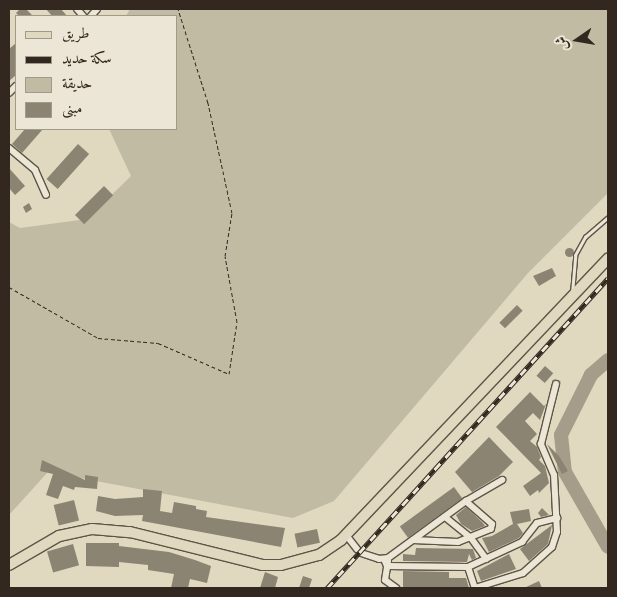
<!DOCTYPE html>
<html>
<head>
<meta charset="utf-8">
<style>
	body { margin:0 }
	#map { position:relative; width:617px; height:597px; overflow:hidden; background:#e0d9bf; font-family:Alegreya,Amiri,serif }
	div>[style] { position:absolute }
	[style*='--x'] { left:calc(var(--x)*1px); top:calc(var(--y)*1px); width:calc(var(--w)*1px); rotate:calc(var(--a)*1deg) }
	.green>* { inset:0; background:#c2bba4 }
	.river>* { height:14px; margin:-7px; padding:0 7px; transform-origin:7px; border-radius:7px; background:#a59d89 }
	.building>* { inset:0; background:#8c8472; transform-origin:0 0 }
	.round { border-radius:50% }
	.path>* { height:1px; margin-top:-0.5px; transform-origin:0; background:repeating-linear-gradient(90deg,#32281f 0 4px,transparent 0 6.5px) }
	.roads { filter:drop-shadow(1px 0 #5e5447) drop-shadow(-1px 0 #5e5447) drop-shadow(0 1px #5e5447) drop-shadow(0 -1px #5e5447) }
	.service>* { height:3px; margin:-1.5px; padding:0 1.5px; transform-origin:1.5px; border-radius:1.5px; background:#ebe6d5 }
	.minor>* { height:6px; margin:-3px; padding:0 3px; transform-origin:3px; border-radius:3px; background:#ebe6d5 }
	.primary>* { height:10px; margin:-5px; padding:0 5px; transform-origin:5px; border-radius:5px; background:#e0d9bf }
	.rail>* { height:4.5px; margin-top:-2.25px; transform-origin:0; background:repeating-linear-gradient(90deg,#ebe6d5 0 8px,#32281f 0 16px); box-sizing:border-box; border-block:1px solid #32281f }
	span { translate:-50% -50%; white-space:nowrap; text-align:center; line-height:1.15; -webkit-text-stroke:4px #ebe6d5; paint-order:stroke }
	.frame { position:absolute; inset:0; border:10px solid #32281f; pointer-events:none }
	.legend { position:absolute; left:15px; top:15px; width:162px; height:115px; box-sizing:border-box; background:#ebe6d5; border:1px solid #a19a8c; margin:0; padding:6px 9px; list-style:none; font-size:15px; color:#32281f }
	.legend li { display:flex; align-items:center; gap:10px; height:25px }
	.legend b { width:25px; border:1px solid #a19a8c }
	.north { position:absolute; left:552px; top:15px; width:50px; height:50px; -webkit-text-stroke:4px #ebe6d5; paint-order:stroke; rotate:257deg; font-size:14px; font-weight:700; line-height:20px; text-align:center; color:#32281f }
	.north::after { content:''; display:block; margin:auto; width:18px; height:22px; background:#32281f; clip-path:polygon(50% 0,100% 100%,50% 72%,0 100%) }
</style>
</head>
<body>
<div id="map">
	<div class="green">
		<div style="clip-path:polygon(130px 9px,608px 9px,608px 193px,528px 273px,334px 501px,293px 518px,48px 472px,9px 515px,9px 222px,20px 228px,87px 219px,131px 176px,109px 129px,176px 129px,176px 16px,126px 16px)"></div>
	</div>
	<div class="river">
		<div style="--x:608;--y:360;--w:23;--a:139"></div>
		<div style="--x:591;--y:375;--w:67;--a:116.6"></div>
		<div style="--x:561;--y:435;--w:37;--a:84"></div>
		<div style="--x:565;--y:472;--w:86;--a:60.2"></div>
	</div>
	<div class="building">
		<div style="clip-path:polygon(20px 9px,26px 9px,33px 16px,19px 16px,16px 13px)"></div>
		<div style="clip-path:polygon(46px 9px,61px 9px,67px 16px,52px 16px)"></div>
		<div style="clip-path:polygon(16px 43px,16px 75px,9px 81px,9px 49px)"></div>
		<div style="clip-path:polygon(25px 129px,43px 129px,22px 153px,12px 144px)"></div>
		<div style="left:78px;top:144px;width:15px;height:47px;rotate:42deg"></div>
		<div style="clip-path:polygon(9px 168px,25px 186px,15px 195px,9px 188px)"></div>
		<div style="left:104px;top:186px;width:13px;height:41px;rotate:45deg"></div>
		<div style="clip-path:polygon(29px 203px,32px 209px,26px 213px,23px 207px)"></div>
		<div class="round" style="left:564.5px;top:247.5px;width:9px;height:9px"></div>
		<div style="clip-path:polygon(552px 268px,556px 276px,539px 286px,533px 276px)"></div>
		<div style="left:517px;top:305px;width:8px;height:25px;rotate:45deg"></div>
		<div style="left:545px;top:366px;width:11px;height:13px;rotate:41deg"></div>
		<div style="clip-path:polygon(530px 392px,544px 406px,546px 404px,540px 420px,533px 413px,525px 421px,537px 434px,530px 441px,537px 447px,541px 457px,539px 460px,545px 466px,549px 483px,539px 493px,538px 490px,530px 496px,523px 486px,541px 473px,496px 427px)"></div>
		<div style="clip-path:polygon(489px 437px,513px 462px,499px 476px,472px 492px,455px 472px)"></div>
		<div style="clip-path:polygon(547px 444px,559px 456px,568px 471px,562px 474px)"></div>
		<div style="clip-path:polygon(42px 460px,85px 480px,85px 475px,98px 477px,97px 489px,75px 487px,74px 490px,63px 486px,58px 499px,46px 495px,53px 474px,40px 471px)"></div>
		<div style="left:454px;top:487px;width:14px;height:67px;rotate:54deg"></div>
		<div style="clip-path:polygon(143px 489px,162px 491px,160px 511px,172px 513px,174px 502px,196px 506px,196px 509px,207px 511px,206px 517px,285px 528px,281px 547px,142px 521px,143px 515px,115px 516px,96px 511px,98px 496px,115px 499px,143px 497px)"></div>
		<div style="left:74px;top:500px;width:21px;height:21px;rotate:76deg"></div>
		<div style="clip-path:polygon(466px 507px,483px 523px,485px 526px,472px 531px,461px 524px,456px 515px)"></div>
		<div style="clip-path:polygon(542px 508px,549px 515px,541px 517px,538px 513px)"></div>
		<div style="clip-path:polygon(529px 509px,531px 521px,517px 524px,523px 533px,519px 538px,489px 552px,482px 538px,492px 536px,513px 524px,510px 512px)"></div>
		<div style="clip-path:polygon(552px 525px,548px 544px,529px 561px,520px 549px)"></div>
		<div style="left:317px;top:529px;width:14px;height:23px;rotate:78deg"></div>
		<div style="clip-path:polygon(86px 543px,119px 543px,119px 546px,169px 552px,195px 560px,211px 566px,207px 583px,190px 579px,188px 588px,171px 588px,174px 574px,148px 570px,148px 565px,119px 562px,119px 567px,86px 566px)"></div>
		<div style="left:73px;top:544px;width:22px;height:27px;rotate:74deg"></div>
		<div style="clip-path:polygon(416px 548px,473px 549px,476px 558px,472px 560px,469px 554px,467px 562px,403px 561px,403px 554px,415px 555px)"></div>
		<div style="clip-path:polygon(509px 554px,516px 569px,481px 581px,477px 571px)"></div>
		<div style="clip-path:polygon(403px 571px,449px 572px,449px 578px,466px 578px,469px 588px,403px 588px)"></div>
		<div style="clip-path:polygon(265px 572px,278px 577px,275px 588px,260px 588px)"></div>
		<div style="clip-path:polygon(303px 576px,312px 579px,309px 588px,299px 588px)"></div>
		<div style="clip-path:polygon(539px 581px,542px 588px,524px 588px)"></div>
	</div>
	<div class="path">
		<div style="--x:9;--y:287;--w:103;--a:29.8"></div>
		<div style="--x:98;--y:338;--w:60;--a:4.8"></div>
		<div style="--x:158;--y:343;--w:77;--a:23.6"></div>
		<div style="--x:229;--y:374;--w:53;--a:-81.3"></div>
		<div style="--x:237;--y:322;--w:67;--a:-100.3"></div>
		<div style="--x:225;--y:256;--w:44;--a:-80.8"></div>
		<div style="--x:232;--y:213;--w:113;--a:-102.3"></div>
		<div style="--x:208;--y:103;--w:99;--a:-107.7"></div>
	</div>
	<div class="roads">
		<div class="service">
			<div style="--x:572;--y:293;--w:38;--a:-85"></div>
			<div style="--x:575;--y:255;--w:21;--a:-61"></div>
			<div style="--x:585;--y:237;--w:30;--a:-41"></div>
		</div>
		<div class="minor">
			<div style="--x:77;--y:9;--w:9;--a:49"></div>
			<div style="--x:91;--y:16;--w:9;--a:-49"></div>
			<div style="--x:9;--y:93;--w:10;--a:-45"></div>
			<div style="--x:9;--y:148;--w:34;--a:40"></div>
			<div style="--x:35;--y:170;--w:27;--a:66"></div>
			<div style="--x:445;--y:517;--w:33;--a:39"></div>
			<div style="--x:471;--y:538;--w:26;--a:54"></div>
			<div style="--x:346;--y:535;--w:18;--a:52"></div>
			<div style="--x:413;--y:540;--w:45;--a:2.5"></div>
			<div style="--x:458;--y:542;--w:35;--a:-22"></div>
			<div style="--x:491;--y:529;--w:5;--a:-79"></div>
			<div style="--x:492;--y:524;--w:35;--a:-139"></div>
			<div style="--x:361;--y:553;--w:19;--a:18"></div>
			<div style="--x:379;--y:559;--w:9;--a:-6"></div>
			<div style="--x:388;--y:558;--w:97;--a:-36.2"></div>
			<div style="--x:466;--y:501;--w:42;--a:-30.3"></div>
			<div style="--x:384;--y:559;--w:8;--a:67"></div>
			<div style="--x:387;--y:566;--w:81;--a:0.7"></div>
			<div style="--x:468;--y:567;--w:60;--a:-24.8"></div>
			<div style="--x:522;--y:542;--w:24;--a:-52"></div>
			<div style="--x:537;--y:523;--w:21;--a:-14"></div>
			<div style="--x:388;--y:561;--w:19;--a:99"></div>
			<div style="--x:385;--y:580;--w:14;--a:36"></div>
			<div style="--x:468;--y:567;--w:22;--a:72"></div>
			<div style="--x:475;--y:588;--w:50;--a:-17.4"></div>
			<div style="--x:523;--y:573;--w:39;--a:-42"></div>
			<div style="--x:552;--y:547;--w:16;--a:-72"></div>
			<div style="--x:557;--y:532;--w:57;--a:-93"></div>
			<div style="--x:554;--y:475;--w:34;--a:-113"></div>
			<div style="--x:541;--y:444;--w:62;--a:-76"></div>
		</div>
		<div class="primary">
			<div style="--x:9;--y:565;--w:58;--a:-30.1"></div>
			<div style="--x:59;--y:536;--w:34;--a:-12"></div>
			<div style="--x:92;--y:529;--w:38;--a:5"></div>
			<div style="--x:130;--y:532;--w:136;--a:14"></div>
			<div style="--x:262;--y:565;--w:19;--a:0"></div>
			<div style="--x:281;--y:565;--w:39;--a:-15"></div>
			<div style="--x:319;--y:555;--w:27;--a:-34"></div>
			<div style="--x:341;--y:540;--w:388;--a:-46.5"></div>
		</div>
	</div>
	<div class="rail">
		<div style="--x:327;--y:588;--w:418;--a:-47.8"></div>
	</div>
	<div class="frame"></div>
	<ul class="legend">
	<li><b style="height:6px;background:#e0d9bf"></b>طريق</li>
	<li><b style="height:6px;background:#32281f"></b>سكة حديد</li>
	<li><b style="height:14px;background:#c2bba4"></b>حديقة</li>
	<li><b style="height:14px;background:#8c8472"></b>مبنى</li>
	</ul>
	<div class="north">ش</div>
</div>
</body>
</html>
